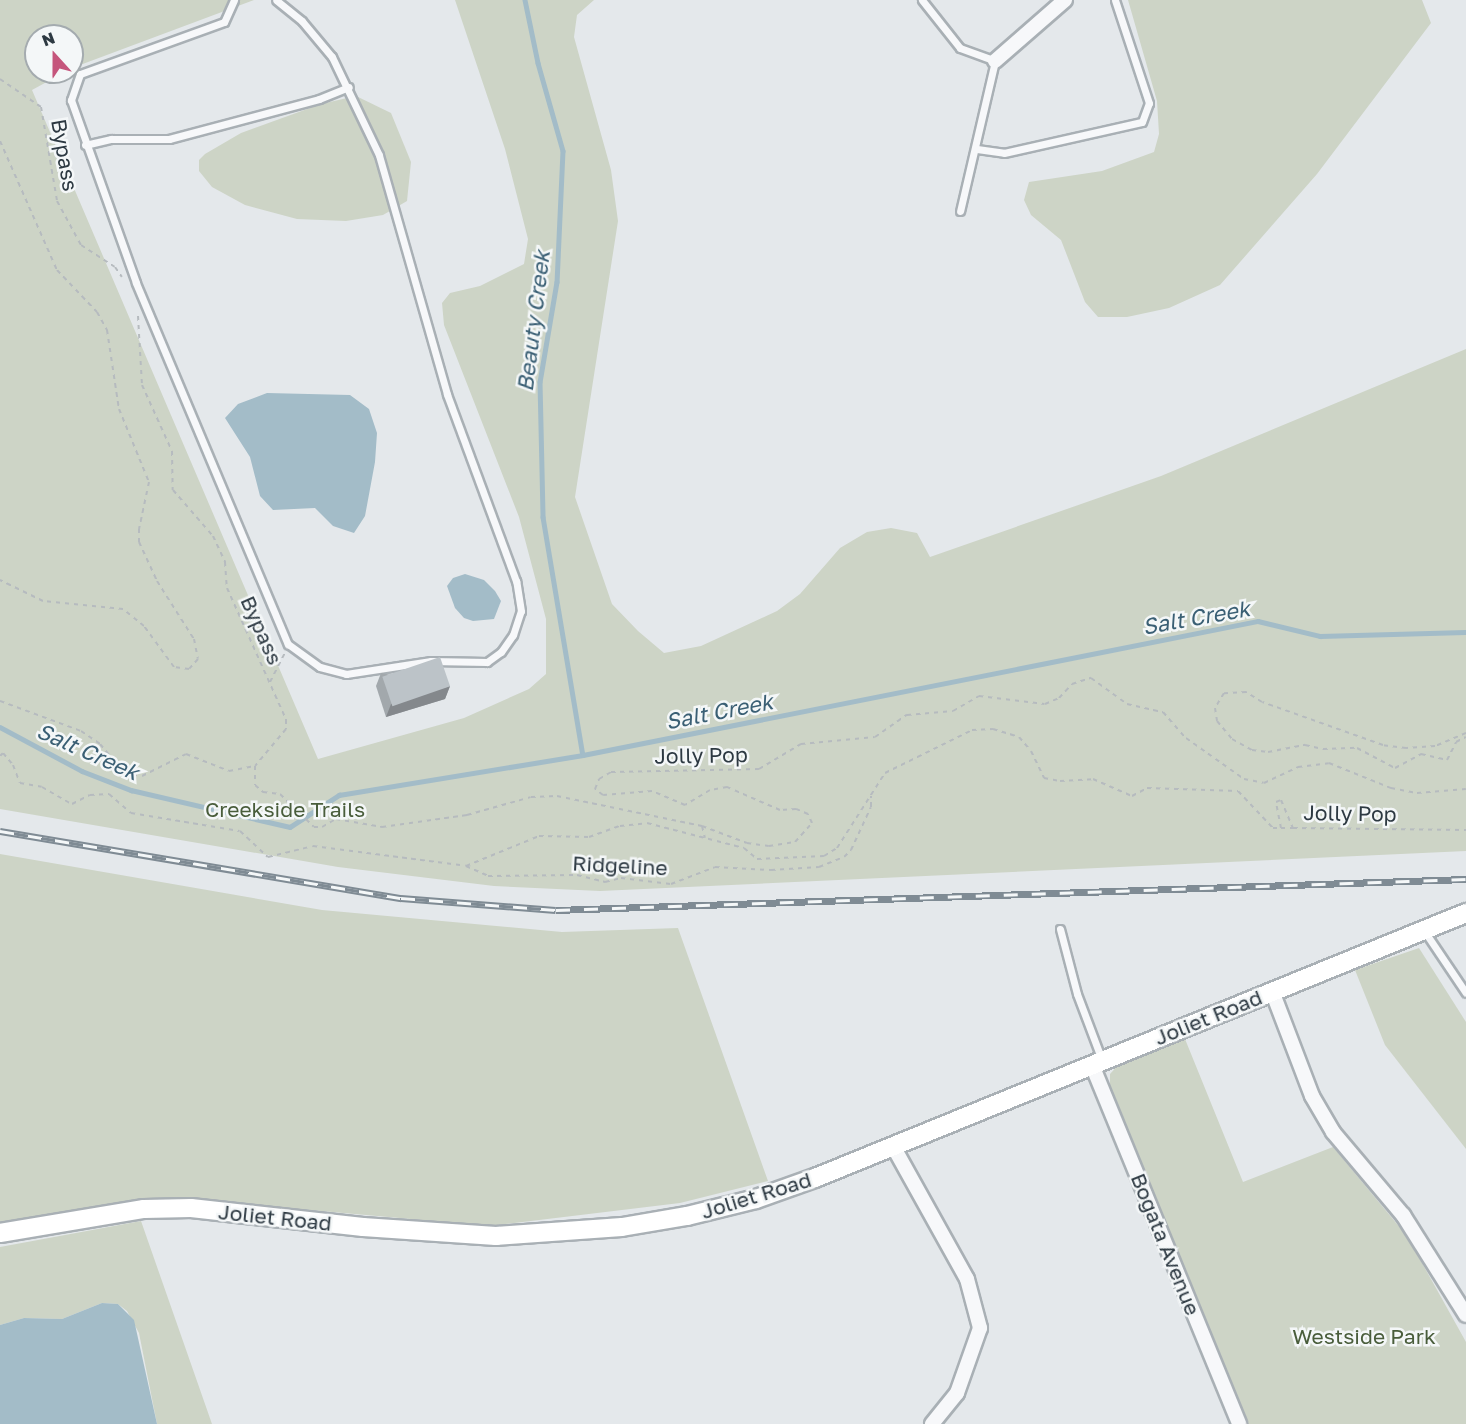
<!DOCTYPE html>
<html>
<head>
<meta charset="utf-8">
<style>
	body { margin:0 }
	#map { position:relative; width:1466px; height:1424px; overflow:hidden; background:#e4e8eb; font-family:"Golos Text",sans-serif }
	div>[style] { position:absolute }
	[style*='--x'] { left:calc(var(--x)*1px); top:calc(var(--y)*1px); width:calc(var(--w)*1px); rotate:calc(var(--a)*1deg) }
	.green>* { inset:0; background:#cdd4c6 }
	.water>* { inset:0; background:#a3bcc8 }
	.stream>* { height:4.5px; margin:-2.25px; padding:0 2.25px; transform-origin:2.25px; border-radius:2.25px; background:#a3bcc8 }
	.path>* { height:2px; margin-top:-1px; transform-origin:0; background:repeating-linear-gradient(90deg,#b6bbbf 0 4.5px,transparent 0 9px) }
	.roads { filter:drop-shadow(2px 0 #a9b0b5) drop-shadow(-2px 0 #a9b0b5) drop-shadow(0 2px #a9b0b5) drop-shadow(0 -2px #a9b0b5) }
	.service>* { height:7px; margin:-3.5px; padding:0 3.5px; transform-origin:3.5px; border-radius:3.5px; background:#f7f8fa }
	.minor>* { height:14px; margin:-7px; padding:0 7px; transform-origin:7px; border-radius:7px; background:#f7f8fa }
	.secondary>* { height:18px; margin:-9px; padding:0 9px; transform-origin:9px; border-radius:9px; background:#fff }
	.rail>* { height:7px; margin-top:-3.5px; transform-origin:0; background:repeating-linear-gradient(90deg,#f4f7f8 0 14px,#7f8b94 0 28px); box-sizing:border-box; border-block:2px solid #7f8b94 }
	.wall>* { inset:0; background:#a2a8ac }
	.shaded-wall>* { inset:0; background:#84888c }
	.building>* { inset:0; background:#bcc3c8; transform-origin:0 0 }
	span { translate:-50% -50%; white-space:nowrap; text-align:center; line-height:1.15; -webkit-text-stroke:5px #f4f7f8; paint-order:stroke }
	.street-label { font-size:21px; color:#2d3942 }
	.park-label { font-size:21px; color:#495d3b }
	.water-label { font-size:22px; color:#3a5f74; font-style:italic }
	.north { position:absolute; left:24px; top:24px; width:60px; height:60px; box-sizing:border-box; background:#f4f7f8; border:2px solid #a4abaf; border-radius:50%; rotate:339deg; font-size:16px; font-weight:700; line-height:24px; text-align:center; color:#2d3942 }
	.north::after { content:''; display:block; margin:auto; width:21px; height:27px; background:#c5557c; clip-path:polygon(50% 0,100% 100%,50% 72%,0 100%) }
</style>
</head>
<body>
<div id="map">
	<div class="green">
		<div style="clip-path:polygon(0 0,254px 0,72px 68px,72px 36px,36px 36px,36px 72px,65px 72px,32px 90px,318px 759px,464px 718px,529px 689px,546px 674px,546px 619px,519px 517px,444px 325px,442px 303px,450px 293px,480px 286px,524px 264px,528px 239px,505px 149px,455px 0,594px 0,577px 15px,574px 37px,611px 170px,618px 221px,575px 497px,612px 604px,638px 631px,664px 653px,701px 646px,777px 611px,800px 594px,840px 548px,867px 532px,891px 528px,917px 533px,930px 557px,1161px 476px,1466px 349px,1466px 851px,600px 891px,494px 886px,338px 867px,0 809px)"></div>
		<div style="clip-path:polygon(1128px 0,1422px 0,1431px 23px,1317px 174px,1220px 285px,1169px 308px,1127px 317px,1098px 317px,1085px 302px,1061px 240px,1031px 215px,1024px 200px,1029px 182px,1102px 171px,1154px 152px,1159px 134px,1157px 101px)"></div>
		<div style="clip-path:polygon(356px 96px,391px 113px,411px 162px,407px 201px,383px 215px,346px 221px,297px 219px,245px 205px,212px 187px,199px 171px,199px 160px,205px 154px,241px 133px,321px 104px)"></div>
		<div style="clip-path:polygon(0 854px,322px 910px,562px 932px,678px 928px,768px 1181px,680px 1203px,489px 1226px,174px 1198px,134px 1201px,0 1223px)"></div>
		<div style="clip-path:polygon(1419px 948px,1466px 1022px,1466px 1149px,1385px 1045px,1355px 970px)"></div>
		<div style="clip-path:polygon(1185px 1039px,1243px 1182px,1333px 1147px,1407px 1236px,1466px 1342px,1466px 1424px,1240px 1424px,1110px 1087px,1110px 1074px,1120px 1063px)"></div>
		<div style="clip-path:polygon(141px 1221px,212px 1424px,157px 1424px,139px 1333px,127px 1311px,118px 1304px,102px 1303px,62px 1319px,24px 1318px,0 1325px,0 1247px)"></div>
	</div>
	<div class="water">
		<div style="clip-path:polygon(267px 393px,350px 395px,369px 409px,377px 433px,375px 462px,365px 516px,354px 533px,333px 526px,315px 508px,273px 510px,260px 496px,250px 457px,225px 418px,238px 404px)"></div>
		<div style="clip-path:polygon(465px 574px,484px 580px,495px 591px,501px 601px,494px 619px,473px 621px,464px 618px,455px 608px,447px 586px,453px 578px)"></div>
		<div style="clip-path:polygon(102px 1303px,118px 1304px,134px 1320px,157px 1424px,0 1424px,0 1325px,24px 1318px,62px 1319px)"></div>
	</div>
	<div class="stream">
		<div style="--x:525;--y:0;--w:64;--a:78.3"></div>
		<div style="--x:538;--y:63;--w:91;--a:74.1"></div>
		<div style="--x:563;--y:151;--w:131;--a:92.6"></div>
		<div style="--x:557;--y:282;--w:101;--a:99.6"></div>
		<div style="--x:540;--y:382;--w:135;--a:88.7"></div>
		<div style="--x:543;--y:517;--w:241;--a:80.5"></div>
		<div style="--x:0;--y:727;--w:93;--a:28.2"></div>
		<div style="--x:82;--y:771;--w:53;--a:21.2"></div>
		<div style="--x:131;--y:790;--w:163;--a:13.1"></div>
		<div style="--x:290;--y:827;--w:59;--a:-33.1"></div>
		<div style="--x:339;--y:795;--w:247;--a:-9.3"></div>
		<div style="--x:583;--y:755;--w:688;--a:-11.23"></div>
		<div style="--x:1258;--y:621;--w:64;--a:13.6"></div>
		<div style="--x:1320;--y:636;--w:146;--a:-1.6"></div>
	</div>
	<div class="path">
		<div style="--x:0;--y:79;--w:50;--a:34.3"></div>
		<div style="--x:41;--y:107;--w:95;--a:80.3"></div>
		<div style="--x:57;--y:201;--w:50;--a:61.4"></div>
		<div style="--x:81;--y:245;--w:40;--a:32.9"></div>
		<div style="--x:115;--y:267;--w:12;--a:55"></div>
		<div style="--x:0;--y:141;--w:141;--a:66.2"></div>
		<div style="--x:57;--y:270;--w:58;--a:46.4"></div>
		<div style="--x:97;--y:312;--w:21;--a:61"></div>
		<div style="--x:107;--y:330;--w:80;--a:81.4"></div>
		<div style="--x:119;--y:409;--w:79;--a:67.7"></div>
		<div style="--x:149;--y:482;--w:48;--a:102"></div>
		<div style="--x:139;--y:529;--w:13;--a:90"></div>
		<div style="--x:139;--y:542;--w:43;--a:65.2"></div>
		<div style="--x:157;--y:581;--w:69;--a:57.5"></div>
		<div style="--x:194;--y:639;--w:20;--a:79"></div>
		<div style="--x:198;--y:659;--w:13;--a:132"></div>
		<div style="--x:189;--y:669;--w:15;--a:-172"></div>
		<div style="--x:174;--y:667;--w:51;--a:-126.2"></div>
		<div style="--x:144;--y:626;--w:27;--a:-141"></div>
		<div style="--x:123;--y:609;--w:80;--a:-174.3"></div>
		<div style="--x:43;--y:601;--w:48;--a:-154"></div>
		<div style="--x:138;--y:316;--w:69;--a:86.7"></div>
		<div style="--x:142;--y:385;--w:72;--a:65.6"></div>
		<div style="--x:172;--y:451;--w:39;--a:89"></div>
		<div style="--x:173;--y:490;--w:61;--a:49"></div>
		<div style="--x:213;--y:536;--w:29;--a:65"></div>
		<div style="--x:225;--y:562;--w:26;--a:86"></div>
		<div style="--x:227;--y:588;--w:144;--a:65.8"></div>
		<div style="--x:286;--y:719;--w:10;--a:90"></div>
		<div style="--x:286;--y:729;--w:48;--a:130"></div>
		<div style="--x:255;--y:766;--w:19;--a:90"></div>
		<div style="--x:255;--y:785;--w:11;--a:41"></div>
		<div style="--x:263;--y:792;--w:17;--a:7"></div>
		<div style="--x:280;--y:794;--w:47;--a:44.1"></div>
		<div style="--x:314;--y:827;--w:8;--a:0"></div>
		<div style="--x:322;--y:827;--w:16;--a:-30"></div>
		<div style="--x:336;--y:819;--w:47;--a:9.9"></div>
		<div style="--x:382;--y:827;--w:86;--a:-8"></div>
		<div style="--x:467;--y:815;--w:66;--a:-15.7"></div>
		<div style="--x:531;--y:797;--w:26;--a:-2"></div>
		<div style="--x:557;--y:796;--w:148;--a:11.7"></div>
		<div style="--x:702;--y:826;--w:48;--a:20.7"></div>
		<div style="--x:747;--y:843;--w:22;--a:8"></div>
		<div style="--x:769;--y:846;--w:26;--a:-9"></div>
		<div style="--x:795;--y:842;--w:25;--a:-48"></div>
		<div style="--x:812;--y:823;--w:10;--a:-114"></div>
		<div style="--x:808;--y:814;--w:13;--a:-157"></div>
		<div style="--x:796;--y:809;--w:16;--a:176"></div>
		<div style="--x:780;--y:810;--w:58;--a:-156.5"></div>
		<div style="--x:727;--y:787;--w:17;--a:170"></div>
		<div style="--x:710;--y:790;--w:29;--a:149"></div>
		<div style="--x:685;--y:805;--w:36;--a:-157"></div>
		<div style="--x:652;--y:791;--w:49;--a:175.3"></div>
		<div style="--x:603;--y:795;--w:10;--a:-143"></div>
		<div style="--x:595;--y:789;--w:11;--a:-68"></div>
		<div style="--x:599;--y:779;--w:14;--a:-30"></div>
		<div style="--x:611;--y:772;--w:148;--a:-1.2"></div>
		<div style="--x:759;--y:769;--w:49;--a:-30.8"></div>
		<div style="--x:801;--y:744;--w:74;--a:-5.4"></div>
		<div style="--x:875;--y:737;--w:39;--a:-35"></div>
		<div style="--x:907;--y:715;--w:46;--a:-5"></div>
		<div style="--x:953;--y:711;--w:30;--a:-30"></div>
		<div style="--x:979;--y:696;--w:66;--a:6.9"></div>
		<div style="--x:1045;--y:704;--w:15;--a:-23"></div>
		<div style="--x:1059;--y:698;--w:19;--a:-47"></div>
		<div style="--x:1072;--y:684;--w:20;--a:-18"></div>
		<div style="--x:1091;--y:678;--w:44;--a:35.8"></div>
		<div style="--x:1127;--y:704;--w:37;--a:13"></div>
		<div style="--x:1163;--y:712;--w:35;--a:49"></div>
		<div style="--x:1186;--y:738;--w:71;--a:35.3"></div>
		<div style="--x:1244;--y:779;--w:20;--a:11"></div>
		<div style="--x:1264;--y:783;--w:38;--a:-25"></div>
		<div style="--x:1298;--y:767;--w:31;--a:-7"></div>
		<div style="--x:1329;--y:763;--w:67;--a:22"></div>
		<div style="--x:1391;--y:788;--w:26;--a:11"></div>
		<div style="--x:1417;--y:793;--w:49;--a:-4.7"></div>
		<div style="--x:270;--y:682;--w:33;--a:-63"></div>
		<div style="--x:0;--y:701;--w:86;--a:20.3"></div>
		<div style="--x:81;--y:731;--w:23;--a:34"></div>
		<div style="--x:100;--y:744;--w:38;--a:50"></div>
		<div style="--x:124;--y:773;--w:18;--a:9"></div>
		<div style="--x:142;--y:776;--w:49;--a:-26.6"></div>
		<div style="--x:186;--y:754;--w:46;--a:21.6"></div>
		<div style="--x:229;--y:771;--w:26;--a:-11"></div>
		<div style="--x:1466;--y:733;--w:34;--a:157"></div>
		<div style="--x:1435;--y:746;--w:29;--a:176"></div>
		<div style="--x:1406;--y:748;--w:23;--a:-173"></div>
		<div style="--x:1383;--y:745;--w:128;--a:-160.4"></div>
		<div style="--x:1262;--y:702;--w:19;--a:-148"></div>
		<div style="--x:1246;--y:692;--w:22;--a:177"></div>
		<div style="--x:1224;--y:693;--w:17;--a:121"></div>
		<div style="--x:1215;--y:708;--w:13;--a:81"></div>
		<div style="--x:1217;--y:721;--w:23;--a:50"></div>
		<div style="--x:1232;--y:739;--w:23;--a:29"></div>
		<div style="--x:1252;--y:750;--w:16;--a:7"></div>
		<div style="--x:1268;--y:752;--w:38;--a:-11"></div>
		<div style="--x:1305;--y:745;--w:18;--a:13"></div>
		<div style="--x:1323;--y:749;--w:34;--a:-2"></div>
		<div style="--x:1357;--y:748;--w:43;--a:27.8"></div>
		<div style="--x:1395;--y:768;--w:30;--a:-28"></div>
		<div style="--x:1421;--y:754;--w:27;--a:13"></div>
		<div style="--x:1447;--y:760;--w:20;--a:-63"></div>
		<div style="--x:1456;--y:742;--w:11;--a:-27"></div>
		<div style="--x:0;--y:756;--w:4;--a:-45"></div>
		<div style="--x:3;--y:753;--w:16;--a:50"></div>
		<div style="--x:13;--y:765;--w:19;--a:69"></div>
		<div style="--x:20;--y:783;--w:22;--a:10"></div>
		<div style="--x:42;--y:787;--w:34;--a:30"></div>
		<div style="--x:72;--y:804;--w:20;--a:-27"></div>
		<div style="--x:90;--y:795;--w:19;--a:-3"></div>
		<div style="--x:109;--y:794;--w:29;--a:41"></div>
		<div style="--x:131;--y:813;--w:110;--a:9.4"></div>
		<div style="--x:240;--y:831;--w:38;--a:43"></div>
		<div style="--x:268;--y:857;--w:46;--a:-13.7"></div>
		<div style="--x:313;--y:846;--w:154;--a:7.4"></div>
		<div style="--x:466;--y:866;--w:79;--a:-22.3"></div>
		<div style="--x:539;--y:836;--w:50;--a:1.1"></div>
		<div style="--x:589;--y:837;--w:33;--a:-20"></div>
		<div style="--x:620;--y:826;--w:27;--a:-6"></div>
		<div style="--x:647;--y:823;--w:100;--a:14.5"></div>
		<div style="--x:744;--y:848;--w:17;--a:40"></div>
		<div style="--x:757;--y:859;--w:67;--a:-2.6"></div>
		<div style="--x:824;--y:856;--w:15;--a:-32"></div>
		<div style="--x:837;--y:848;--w:89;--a:-57.4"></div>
		<div style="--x:885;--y:773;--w:97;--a:-26.3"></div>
		<div style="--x:972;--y:730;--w:21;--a:-3"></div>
		<div style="--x:993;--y:729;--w:27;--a:17"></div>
		<div style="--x:1019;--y:737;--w:18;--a:49"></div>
		<div style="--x:1031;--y:751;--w:30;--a:64"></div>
		<div style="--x:1044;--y:778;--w:16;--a:11"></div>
		<div style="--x:1060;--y:781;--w:33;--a:-3"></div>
		<div style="--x:1093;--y:779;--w:43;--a:23.6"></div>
		<div style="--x:1132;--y:796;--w:17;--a:-28"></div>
		<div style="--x:1147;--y:788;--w:91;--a:1.9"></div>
		<div style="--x:1238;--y:791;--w:51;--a:46.6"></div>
		<div style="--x:1273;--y:828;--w:8;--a:0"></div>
		<div style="--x:1281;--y:828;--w:26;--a:-101"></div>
		<div style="--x:1276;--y:802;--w:5;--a:-22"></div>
		<div style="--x:1281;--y:800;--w:30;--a:67"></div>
		<div style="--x:1293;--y:828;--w:173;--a:0.7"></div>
		<div style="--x:702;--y:826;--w:12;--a:76"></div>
		<div style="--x:1281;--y:828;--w:12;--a:0"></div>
		<div style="--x:466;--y:866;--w:24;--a:24"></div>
		<div style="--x:488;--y:876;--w:89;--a:-0.6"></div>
		<div style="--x:577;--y:875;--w:29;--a:14"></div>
		<div style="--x:605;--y:882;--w:16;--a:-14"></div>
		<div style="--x:621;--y:878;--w:50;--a:6.8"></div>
		<div style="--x:671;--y:884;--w:47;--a:-21.1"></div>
		<div style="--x:715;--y:867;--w:56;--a:3.1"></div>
		<div style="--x:771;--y:870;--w:48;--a:-3.6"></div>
		<div style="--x:819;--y:867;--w:27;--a:-22"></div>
		<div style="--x:844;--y:857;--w:10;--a:-45"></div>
		<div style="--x:851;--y:850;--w:47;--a:-65.1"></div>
		<div style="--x:871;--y:807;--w:11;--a:-90"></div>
	</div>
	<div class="roads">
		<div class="service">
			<div style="--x:234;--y:0;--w:24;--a:114"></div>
			<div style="--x:224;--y:22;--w:153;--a:160.1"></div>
			<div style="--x:80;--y:74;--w:28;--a:109"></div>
			<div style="--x:71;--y:100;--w:194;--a:70.4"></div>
			<div style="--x:136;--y:283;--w:392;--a:67.2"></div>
			<div style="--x:288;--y:644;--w:39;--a:36"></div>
			<div style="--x:320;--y:667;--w:27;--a:15"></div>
			<div style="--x:346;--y:674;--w:86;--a:-8.7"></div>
			<div style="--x:431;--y:661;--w:56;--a:1"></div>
			<div style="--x:487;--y:662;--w:17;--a:-36"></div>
			<div style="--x:501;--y:652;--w:21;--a:-55"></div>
			<div style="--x:513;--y:635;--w:25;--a:-72"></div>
			<div style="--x:521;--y:611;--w:30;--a:-99"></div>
			<div style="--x:516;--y:581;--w:199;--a:-110.3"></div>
			<div style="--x:447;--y:394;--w:248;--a:-105.9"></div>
			<div style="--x:379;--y:155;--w:109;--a:-115.6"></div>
			<div style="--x:332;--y:57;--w:47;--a:-129.8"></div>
			<div style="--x:302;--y:21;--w:33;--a:-141"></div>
			<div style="--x:922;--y:0;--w:61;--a:51.6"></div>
			<div style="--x:960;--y:48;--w:37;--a:20"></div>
			<div style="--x:995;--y:61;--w:154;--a:103.1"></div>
			<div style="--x:85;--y:145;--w:27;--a:-13"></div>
			<div style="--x:111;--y:139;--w:58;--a:0"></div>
			<div style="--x:169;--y:139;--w:155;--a:-14.9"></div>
			<div style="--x:319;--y:99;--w:32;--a:-22"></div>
			<div style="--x:977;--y:149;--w:27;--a:8"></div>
			<div style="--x:1004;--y:153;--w:141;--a:-12.7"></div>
			<div style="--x:1142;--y:122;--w:20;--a:-70"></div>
			<div style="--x:1149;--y:103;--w:108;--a:-108.3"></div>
			<div style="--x:1060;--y:929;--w:67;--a:75.3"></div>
			<div style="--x:1077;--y:994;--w:71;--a:69.3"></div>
			<div style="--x:1425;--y:932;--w:73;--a:56.1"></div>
		</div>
		<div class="minor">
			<div style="--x:995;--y:61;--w:93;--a:-41.1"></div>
			<div style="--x:1272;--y:991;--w:112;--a:69.1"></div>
			<div style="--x:1312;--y:1096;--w:42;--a:59.7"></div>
			<div style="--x:1333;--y:1132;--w:109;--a:49.9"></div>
			<div style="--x:1403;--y:1215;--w:118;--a:57.8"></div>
			<div style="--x:1092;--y:1065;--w:388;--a:67.7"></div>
			<div style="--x:893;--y:1146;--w:152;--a:60.9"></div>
			<div style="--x:967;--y:1279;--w:51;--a:75.1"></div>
			<div style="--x:980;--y:1328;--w:69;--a:109.5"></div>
			<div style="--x:957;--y:1393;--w:40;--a:129"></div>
		</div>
		<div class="secondary">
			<div style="--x:0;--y:1233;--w:146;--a:-9.5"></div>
			<div style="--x:144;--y:1209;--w:47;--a:-1.2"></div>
			<div style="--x:191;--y:1208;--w:173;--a:6.3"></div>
			<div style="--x:363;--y:1227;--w:133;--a:3.9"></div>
			<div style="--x:496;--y:1236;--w:126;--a:-4.1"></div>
			<div style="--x:622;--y:1227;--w:66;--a:-9.6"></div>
			<div style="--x:687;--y:1216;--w:71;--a:-13.8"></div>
			<div style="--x:756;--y:1199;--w:63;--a:-19.6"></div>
			<div style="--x:815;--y:1178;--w:703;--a:-22.15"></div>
		</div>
	</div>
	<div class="rail">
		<div style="--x:0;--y:831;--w:407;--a:9.5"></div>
		<div style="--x:401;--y:898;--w:155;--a:4.4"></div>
		<div style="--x:556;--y:910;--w:911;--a:-1.95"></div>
	</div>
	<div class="wall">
		<div style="clip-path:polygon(381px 673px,450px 686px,445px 699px,386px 717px,376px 686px)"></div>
	</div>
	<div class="shaded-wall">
		<div style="clip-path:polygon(450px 686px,445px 699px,386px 717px,391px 704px)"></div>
	</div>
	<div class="building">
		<div style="left:440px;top:657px;width:31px;height:61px;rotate:71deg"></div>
	</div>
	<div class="street-label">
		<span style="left:65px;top:155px;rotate:80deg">Bypass</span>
		<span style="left:262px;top:630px;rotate:66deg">Bypass</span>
		<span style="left:701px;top:755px;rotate:-1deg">Jolly Pop</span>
		<span style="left:1350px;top:813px;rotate:1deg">Jolly Pop</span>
		<span style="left:620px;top:865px;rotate:3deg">Ridgeline</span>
		<span style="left:1208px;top:1017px;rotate:-22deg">Joliet Road</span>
		<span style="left:756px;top:1195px;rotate:-17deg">Joliet Road</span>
		<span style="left:275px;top:1217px;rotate:6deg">Joliet Road</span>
		<span style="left:1166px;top:1244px;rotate:68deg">Bogata Avenue</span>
	</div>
	<div class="park-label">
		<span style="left:285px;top:809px">Creekside Trails</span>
		<span style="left:1364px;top:1336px">Westside Park</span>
	</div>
	<div class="water-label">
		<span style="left:533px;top:321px;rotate:-83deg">Beauty Creek</span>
		<span style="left:1196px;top:617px;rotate:-10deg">Salt Creek</span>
		<span style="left:719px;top:711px;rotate:-11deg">Salt Creek</span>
		<span style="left:88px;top:751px;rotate:24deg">Salt Creek</span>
	</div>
	<div class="north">N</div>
</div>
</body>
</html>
